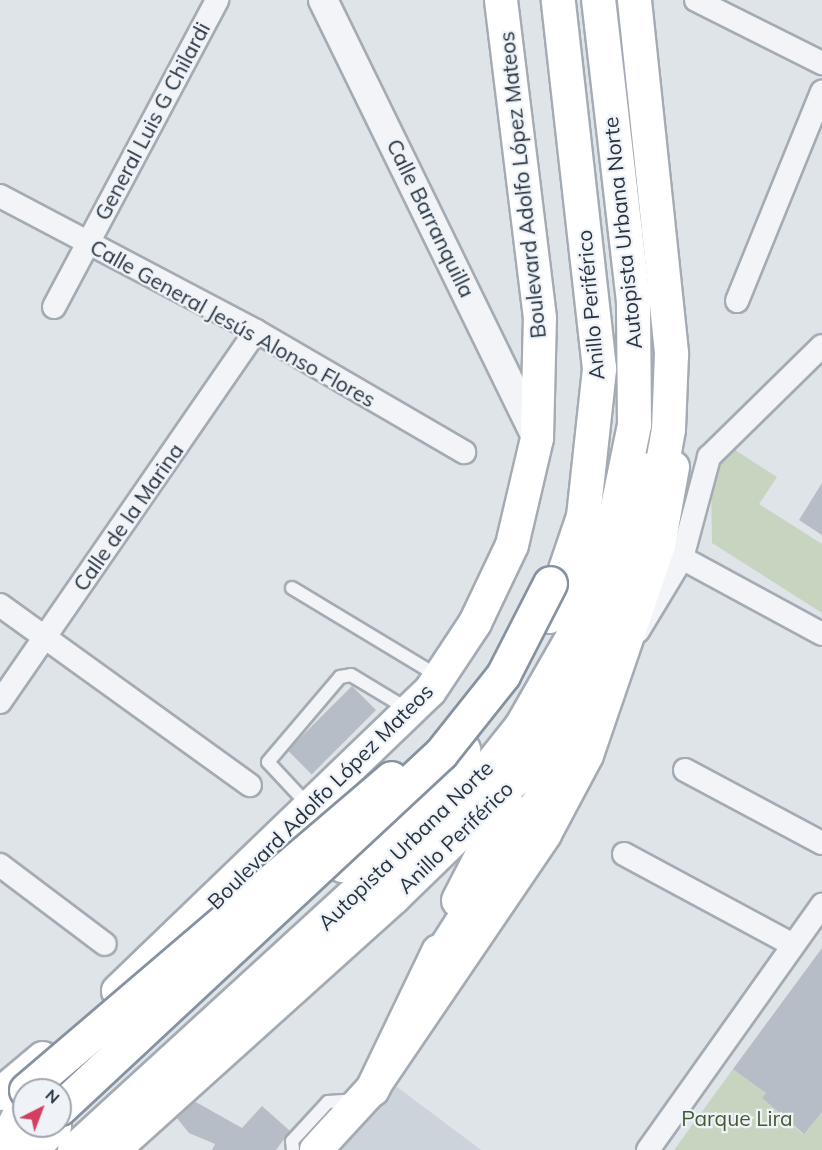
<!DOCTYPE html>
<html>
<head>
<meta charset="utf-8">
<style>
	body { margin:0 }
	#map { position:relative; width:822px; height:1150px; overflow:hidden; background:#dfe4e9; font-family:Mulish,sans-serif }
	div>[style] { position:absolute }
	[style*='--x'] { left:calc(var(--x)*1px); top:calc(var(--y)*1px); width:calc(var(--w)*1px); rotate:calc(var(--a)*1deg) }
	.built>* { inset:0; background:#cdd3db }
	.green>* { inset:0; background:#c6d4c0 }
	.building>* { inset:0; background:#b6bdc6; transform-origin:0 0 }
	.roads { filter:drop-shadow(2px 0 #a4abb3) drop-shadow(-2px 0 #a4abb3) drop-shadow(0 2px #a4abb3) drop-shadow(0 -2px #a4abb3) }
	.service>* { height:12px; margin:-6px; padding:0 6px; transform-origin:6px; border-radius:6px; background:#f2f4f7 }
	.minor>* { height:22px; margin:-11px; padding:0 11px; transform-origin:11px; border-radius:11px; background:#f2f4f7 }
	.tertiary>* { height:28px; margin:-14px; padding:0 14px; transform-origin:14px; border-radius:14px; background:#f2f4f7 }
	.secondary>* { height:32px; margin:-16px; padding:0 16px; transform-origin:16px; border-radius:16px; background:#fff }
	.motorway>* { height:33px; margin:-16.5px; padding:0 16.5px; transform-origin:16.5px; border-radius:16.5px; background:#fff }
	.bridges { filter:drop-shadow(2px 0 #8692a1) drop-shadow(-2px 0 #8692a1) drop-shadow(0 2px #8692a1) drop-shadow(0 -2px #8692a1) }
	.motorway-bridge>* { height:33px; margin:-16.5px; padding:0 16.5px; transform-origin:16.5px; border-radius:16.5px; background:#fff }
	span { translate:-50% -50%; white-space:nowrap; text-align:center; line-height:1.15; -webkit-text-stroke:4.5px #eff3f7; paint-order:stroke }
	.street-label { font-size:21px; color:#273341 }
	.park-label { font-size:21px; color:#3f5e34 }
	.north { position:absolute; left:12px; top:1078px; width:60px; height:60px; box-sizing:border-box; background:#eff3f7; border:2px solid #9fa6ae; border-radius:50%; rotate:42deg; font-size:16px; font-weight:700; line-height:24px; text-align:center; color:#273341 }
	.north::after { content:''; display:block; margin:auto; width:21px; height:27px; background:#d43f5f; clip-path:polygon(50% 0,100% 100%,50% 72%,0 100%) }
</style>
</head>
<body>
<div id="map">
	<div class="built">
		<div style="clip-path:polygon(393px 1084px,481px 1150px,335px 1150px)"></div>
	</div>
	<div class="green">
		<div style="clip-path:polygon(735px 450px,777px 477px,759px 504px,822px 544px,822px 613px,712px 543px,711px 473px)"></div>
		<div style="clip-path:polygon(817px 1034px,762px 1098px,803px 1134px,822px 1112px,822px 1150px,674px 1150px,733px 1069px)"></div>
	</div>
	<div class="building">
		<div style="clip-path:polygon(822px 483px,822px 535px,799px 520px)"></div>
		<div style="left:352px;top:686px;width:34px;height:91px;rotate:45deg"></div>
		<div style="clip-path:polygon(822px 948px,822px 1112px,804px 1134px,762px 1098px,766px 1093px,733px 1069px)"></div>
		<div style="clip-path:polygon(194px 1101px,242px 1128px,262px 1106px,290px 1131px,276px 1150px,212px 1150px,215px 1144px,189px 1133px,176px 1117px)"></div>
	</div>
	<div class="roads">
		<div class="service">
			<div style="--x:292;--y:588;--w:170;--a:31.1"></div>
			<div style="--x:309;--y:806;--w:60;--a:-133"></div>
			<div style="--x:268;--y:762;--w:111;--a:-49.7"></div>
			<div style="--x:340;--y:677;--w:11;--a:-10"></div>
			<div style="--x:351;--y:675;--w:68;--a:31.1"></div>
			<div style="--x:293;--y:1150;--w:9;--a:-96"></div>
			<div style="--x:292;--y:1141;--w:53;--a:-47.3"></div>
			<div style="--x:328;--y:1102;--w:27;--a:-4"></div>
		</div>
		<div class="minor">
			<div style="--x:696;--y:0;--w:141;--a:26.6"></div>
			<div style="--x:0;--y:196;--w:289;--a:27.8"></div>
			<div style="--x:256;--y:331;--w:241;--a:30.2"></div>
			<div style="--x:737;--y:301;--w:226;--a:-67.9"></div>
			<div style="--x:54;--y:307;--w:348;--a:-62"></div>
			<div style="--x:682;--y:558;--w:159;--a:28.5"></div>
			<div style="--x:0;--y:605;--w:308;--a:35.8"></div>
			<div style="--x:638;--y:631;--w:85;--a:-58.9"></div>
			<div style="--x:682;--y:558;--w:105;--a:-75"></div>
			<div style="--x:709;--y:457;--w:158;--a:-44.5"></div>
			<div style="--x:0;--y:702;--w:451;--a:-55.4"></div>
			<div style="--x:685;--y:770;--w:155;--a:28.1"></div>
			<div style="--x:624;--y:854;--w:192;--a:28.3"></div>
			<div style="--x:0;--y:865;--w:131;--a:37"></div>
			<div style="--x:648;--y:1150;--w:301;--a:-54.6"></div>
		</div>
		<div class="tertiary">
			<div style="--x:323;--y:0;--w:487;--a:64"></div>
		</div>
		<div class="secondary">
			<div style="--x:118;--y:991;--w:433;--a:-43.9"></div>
			<div style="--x:430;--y:691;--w:82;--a:-56.5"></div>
			<div style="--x:475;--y:623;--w:86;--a:-64.6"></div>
			<div style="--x:512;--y:545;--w:110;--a:-76.8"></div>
			<div style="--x:537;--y:438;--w:120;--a:-88.6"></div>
			<div style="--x:540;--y:318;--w:320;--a:-97"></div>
			<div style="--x:0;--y:1094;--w:56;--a:-39.9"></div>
			<div style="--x:316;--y:1150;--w:83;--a:-47.4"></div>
			<div style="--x:372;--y:1089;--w:308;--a:-55.8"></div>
			<div style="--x:545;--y:834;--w:89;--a:-62"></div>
			<div style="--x:587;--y:755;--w:222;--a:-71.1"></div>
			<div style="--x:659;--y:545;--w:79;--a:-79.8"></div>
		</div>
		<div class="motorway">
			<div style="--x:634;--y:0;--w:356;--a:84"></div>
			<div style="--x:671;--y:354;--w:75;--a:92.3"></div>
			<div style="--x:668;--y:429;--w:68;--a:100.2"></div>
			<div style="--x:549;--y:616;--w:106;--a:-71.2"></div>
			<div style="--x:583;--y:516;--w:149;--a:-83.8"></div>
			<div style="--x:599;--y:368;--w:370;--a:-96.4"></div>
			<div style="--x:342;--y:865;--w:82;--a:-40.5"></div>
			<div style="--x:404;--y:812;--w:86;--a:-46.4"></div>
			<div style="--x:458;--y:900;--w:107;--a:-62.7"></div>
			<div style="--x:197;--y:943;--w:58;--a:-61.2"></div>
			<div style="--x:430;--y:971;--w:227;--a:-57.4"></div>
			<div style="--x:552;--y:780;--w:96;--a:-64.8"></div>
			<div style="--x:372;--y:1089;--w:153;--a:-64.4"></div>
			<div style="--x:1;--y:1150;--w:51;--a:-63.4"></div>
			<div style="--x:30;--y:1150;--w:34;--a:-45"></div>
			<div style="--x:74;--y:1150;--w:548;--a:-42.48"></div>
			<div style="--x:478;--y:780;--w:69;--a:-51.5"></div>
			<div style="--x:521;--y:726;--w:119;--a:-60.2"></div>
			<div style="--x:580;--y:623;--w:108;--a:-71.6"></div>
			<div style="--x:614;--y:521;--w:99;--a:-78.3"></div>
			<div style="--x:634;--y:424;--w:123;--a:-90.5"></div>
			<div style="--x:633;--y:301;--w:303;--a:-96.6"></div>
			<div style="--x:112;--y:1150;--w:380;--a:-42"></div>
			<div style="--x:394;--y:896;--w:171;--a:-44.1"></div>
			<div style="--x:517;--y:777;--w:93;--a:-55.5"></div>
			<div style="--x:570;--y:700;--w:94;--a:-64.2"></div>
			<div style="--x:611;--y:615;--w:59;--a:-70.3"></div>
			<div style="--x:631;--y:559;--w:91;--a:-79.9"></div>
		</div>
	</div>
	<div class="bridges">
		<div class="motorway-bridge">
			<div style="--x:26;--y:1090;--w:480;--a:-40.5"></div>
			<div style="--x:60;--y:1108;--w:521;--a:-42.98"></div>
			<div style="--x:441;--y:753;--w:100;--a:-51.5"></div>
			<div style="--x:503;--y:675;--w:103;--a:-62.9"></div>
		</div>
	</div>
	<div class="street-label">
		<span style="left:152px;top:121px;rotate:-62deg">General Luis G Chilardi</span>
		<span style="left:522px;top:185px;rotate:-96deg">Boulevard Adolfo López Mateos</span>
		<span style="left:431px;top:218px;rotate:64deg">Calle Barranquilla</span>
		<span style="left:622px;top:233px;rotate:-96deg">Autopista Urbana Norte</span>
		<span style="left:590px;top:305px;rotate:-95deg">Anillo Periférico</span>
		<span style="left:233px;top:323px;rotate:29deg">Calle General Jesús Alonso Flores</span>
		<span style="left:128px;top:517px;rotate:-55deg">Calle de la Marina</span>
		<span style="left:320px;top:796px;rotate:-45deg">Boulevard Adolfo López Mateos</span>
		<span style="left:455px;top:837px;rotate:-44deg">Anillo Periférico</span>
		<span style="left:405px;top:845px;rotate:-44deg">Autopista Urbana Norte</span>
	</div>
	<div class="park-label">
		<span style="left:737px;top:1118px">Parque Lira</span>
	</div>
	<div class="north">N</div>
</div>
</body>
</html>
